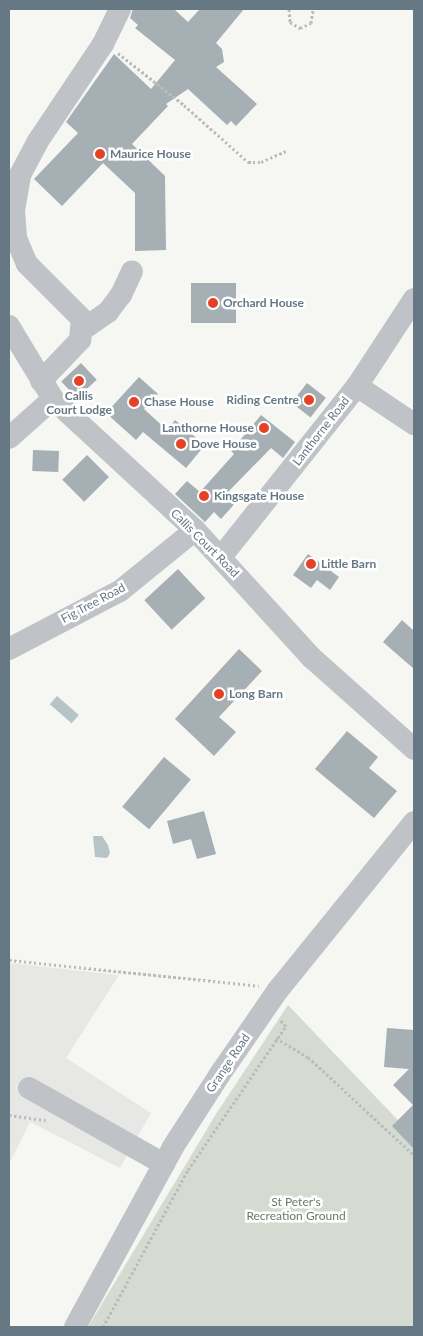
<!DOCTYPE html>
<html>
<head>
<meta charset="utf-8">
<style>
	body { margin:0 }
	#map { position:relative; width:423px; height:1336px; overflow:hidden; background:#f6f6f2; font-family:Lato,sans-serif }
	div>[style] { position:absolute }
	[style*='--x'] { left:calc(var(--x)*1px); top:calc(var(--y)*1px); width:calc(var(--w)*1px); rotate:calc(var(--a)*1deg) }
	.built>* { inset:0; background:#e7e7e6 }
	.green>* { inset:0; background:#d6dbd2 }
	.water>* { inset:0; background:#b6c4c7; transform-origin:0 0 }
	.building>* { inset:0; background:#a6afb4; transform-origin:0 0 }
	.path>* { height:3px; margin-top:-1.5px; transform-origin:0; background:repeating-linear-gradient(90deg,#b9bcbe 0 2.5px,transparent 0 5px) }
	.minor>* { height:22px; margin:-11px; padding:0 11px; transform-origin:11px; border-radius:11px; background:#bfc3c7 }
	.dots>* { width:14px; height:14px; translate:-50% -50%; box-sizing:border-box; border:2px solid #fff; border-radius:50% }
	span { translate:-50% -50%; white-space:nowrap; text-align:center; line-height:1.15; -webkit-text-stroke:5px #fff; paint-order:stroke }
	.poi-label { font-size:12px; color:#657884; font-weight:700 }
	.left { translate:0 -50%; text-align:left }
	.right { translate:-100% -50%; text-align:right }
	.street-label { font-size:12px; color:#657884 }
	.park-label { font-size:12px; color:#6a7b64 }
	.frame { position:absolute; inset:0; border:10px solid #657884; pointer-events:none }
</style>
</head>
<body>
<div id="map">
	<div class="built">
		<div style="clip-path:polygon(9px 963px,119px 975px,66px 1058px,151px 1113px,120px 1168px,30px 1122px,9px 1164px)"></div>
	</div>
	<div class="green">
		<div style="clip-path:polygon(288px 1005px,414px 1137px,414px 1327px,88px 1327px,216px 1114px)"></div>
	</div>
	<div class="water">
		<div style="left:57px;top:696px;width:29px;height:11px;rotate:41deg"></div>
		<div style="clip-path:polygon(93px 836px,102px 836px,108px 845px,110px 853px,107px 858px,95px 857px)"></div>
	</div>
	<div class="building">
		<div style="clip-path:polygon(133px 9px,174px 9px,188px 22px,200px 9px,244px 9px,216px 43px,222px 49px,224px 62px,216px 67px,257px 104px,236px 126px,231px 121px,227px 125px,188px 89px,166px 104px,168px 106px,132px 144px,165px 176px,166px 250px,135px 251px,135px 193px,103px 163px,62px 206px,34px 179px,78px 133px,66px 122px,114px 54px,151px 89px,175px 60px,135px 28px,138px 25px,130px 18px)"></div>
		<div style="left:191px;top:283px;width:45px;height:40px"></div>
		<div style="left:81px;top:363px;width:23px;height:27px;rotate:47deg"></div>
		<div style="clip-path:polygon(139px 377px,158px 394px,144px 409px,167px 430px,175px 420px,205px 445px,186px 468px,143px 432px,136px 440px,106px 413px)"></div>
		<div style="left:307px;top:383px;width:24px;height:25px;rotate:38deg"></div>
		<div style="clip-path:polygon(261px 415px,295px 442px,283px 458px,271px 448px,229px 491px,238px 500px,221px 519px,214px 512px,205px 522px,175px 494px,187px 481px,200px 492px,234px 454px,231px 451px)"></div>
		<div style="left:33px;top:450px;width:26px;height:21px;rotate:2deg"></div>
		<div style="left:87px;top:455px;width:31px;height:35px;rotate:45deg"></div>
		<div style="clip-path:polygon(308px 554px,339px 577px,330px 590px,317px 580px,311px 588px,293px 575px)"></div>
		<div style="left:178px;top:569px;width:40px;height:46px;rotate:47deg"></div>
		<div style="clip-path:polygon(402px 620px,414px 631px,414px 669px,383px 642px)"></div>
		<div style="clip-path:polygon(239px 649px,262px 671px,219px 717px,236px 732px,214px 756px,175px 719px)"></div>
		<div style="clip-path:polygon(347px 731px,378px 757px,369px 768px,397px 791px,374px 818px,315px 769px)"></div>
		<div style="left:164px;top:757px;width:35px;height:65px;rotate:40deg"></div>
		<div style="clip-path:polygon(204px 811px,216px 854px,197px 859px,191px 839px,173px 844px,167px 821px)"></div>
		<div style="clip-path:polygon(387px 1028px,414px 1030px,414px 1149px,392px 1126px,413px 1105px,393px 1085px,409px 1069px,384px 1067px)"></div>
	</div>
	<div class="path">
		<div style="--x:289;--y:9;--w:13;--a:86"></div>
		<div style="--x:290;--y:22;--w:12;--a:31"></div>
		<div style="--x:300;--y:28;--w:12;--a:-24"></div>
		<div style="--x:311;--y:23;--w:14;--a:-82"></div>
		<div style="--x:118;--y:53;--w:84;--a:38.2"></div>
		<div style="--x:184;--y:105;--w:86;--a:41.7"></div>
		<div style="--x:248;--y:162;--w:13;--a:0"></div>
		<div style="--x:261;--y:162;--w:27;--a:-24"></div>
		<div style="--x:9;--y:960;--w:251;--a:5.9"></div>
		<div style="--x:276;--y:1038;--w:37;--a:31"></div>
		<div style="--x:308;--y:1057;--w:144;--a:42.8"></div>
		<div style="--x:9;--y:1115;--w:37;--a:8"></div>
		<div style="--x:103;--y:1327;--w:179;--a:-61.6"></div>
		<div style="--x:188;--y:1170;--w:174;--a:-55.8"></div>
		<div style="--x:286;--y:1026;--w:10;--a:-135"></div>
	</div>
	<div class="minor">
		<div style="--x:9;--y:326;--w:85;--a:58.9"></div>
		<div style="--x:53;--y:399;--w:193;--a:42.7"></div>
		<div style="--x:195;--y:530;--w:173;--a:47.6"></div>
		<div style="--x:312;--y:658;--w:137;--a:41.7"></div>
		<div style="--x:82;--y:330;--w:32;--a:-35"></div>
		<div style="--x:108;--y:312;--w:21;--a:-53"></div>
		<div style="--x:121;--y:295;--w:26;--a:-65"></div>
		<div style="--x:41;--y:381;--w:57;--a:-46.4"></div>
		<div style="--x:80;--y:340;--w:21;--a:-85"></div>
		<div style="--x:82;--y:319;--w:78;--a:-135"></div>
		<div style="--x:27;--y:264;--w:28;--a:-113"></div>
		<div style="--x:16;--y:238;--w:28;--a:-94"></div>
		<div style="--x:14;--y:210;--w:36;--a:-80"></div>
		<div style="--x:20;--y:175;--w:38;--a:-62"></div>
		<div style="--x:38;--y:141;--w:117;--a:-56.2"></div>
		<div style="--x:103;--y:44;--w:39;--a:-64"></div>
		<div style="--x:357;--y:386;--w:69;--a:33.7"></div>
		<div style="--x:9;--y:438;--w:59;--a:-41.6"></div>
		<div style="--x:221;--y:557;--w:218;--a:-51.5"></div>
		<div style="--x:357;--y:386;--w:104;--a:-56.8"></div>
		<div style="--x:9;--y:649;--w:125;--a:-27.6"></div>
		<div style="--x:120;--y:591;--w:97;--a:-39.1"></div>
		<div style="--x:29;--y:1088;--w:155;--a:29.4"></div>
		<div style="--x:75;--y:1327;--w:205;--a:-61.4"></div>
		<div style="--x:173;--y:1147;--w:87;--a:-57.2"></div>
		<div style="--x:220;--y:1074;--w:102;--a:-55.4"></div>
		<div style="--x:278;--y:990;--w:216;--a:-51"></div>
	</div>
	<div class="dots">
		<div style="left:100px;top:154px;background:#e44224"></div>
		<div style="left:213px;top:303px;background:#e44224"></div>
		<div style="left:79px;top:381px;background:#e44224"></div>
		<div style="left:309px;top:400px;background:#e44224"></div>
		<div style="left:134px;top:402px;background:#e44224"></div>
		<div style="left:264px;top:428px;background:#e44224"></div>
		<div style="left:181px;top:444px;background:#e44224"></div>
		<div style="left:204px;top:496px;background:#e44224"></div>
		<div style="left:311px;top:564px;background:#e44224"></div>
		<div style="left:219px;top:694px;background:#e44224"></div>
	</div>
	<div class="poi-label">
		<span class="left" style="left:110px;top:154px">Maurice House</span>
		<span class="left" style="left:223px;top:303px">Orchard House</span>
		<span style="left:79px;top:403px">Callis<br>Court Lodge</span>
		<span class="right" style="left:299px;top:400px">Riding Centre</span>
		<span class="left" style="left:144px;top:402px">Chase House</span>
		<span class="right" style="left:254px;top:428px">Lanthorne House</span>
		<span class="left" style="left:191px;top:444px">Dove House</span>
		<span class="left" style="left:214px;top:496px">Kingsgate House</span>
		<span class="left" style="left:321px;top:564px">Little Barn</span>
		<span class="left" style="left:229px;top:694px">Long Barn</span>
	</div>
	<div class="street-label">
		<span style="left:321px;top:431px;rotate:-52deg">Lanthorne Road</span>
		<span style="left:205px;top:543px;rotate:45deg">Callis Court Road</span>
		<span style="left:93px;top:603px;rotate:-28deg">Fig Tree Road</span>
		<span style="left:228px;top:1063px;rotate:-56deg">Grange Road</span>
	</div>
	<div class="park-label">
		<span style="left:296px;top:1209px">St Peter's<br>Recreation Ground</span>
	</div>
	<div class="frame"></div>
</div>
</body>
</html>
